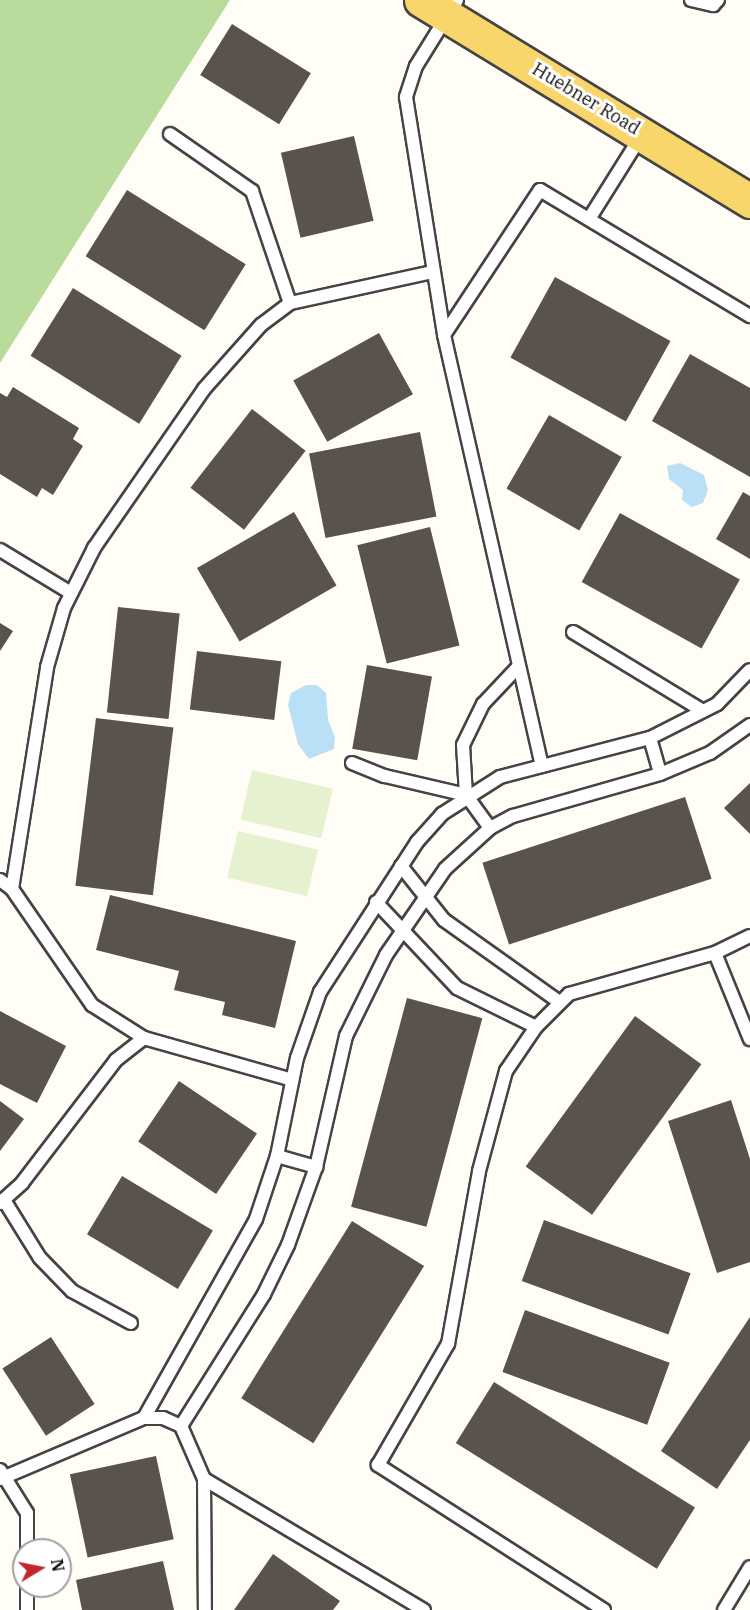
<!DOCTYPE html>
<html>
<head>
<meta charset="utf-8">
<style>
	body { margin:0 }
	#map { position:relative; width:750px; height:1610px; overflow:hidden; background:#fffdf5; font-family:"IBM Plex Serif",serif }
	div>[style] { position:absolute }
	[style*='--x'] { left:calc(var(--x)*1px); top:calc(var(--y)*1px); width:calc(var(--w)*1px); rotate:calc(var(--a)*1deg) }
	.forest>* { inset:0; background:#b9dc9c }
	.pitch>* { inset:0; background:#e6f2cf; transform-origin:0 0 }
	.water>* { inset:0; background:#b9e0f7 }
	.building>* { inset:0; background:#5a524d; transform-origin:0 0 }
	.roads { filter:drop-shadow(2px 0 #444) drop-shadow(-2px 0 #444) drop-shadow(0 2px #444) drop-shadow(0 -2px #444) }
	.service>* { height:12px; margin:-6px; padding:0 6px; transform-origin:6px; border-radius:6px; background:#fff }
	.primary>* { height:33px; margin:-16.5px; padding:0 16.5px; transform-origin:16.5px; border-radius:16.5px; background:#f9d66b }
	span { translate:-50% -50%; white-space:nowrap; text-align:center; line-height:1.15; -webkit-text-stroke:6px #fff; paint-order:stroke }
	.street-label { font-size:18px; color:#111 }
	.north { position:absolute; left:12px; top:1538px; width:60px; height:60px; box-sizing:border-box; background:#fff; border:2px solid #a0a0a0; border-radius:50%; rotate:80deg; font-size:16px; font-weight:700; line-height:24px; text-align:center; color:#111 }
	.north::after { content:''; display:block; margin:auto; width:21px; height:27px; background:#c4262e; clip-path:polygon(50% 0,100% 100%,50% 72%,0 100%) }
</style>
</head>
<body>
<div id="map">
	<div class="forest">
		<div style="clip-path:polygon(0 0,230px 0,0 363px)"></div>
	</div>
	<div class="pitch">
		<div style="left:252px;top:770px;width:83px;height:51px;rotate:13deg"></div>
		<div style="left:238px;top:831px;width:82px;height:48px;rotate:13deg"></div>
	</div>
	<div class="water">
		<div style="clip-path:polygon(680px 463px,704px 475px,708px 490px,703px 503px,692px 507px,682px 500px,683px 490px,669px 479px,667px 466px)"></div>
		<div style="clip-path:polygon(306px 685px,317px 685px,326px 693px,328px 720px,335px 737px,334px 749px,309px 759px,298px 744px,288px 705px,291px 693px)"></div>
	</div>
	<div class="building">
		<div style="left:232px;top:24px;width:93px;height:60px;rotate:32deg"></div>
		<div style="left:354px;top:136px;width:87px;height:75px;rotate:77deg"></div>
		<div style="left:127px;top:190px;width:140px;height:78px;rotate:32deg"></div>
		<div style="left:555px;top:277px;width:132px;height:92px;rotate:29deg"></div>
		<div style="left:73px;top:288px;width:128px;height:80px;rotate:32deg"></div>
		<div style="left:379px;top:333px;width:70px;height:98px;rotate:61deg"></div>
		<div style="clip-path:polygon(690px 354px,750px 388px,750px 477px,652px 421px)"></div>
		<div style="clip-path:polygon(13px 387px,79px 428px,73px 439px,83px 446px,53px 495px,42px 488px,37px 497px,0 474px,0 393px,7px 397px)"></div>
		<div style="left:252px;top:409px;width:68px;height:100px;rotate:38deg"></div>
		<div style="left:549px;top:415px;width:84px;height:85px;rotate:30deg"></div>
		<div style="left:420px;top:432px;width:86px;height:113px;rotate:79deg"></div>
		<div style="clip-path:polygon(743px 492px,750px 496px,750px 559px,716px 539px)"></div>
		<div style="left:294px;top:512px;width:85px;height:112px;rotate:60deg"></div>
		<div style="left:620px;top:513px;width:137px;height:79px;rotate:29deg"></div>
		<div style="left:430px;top:527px;width:122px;height:75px;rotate:76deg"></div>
		<div style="left:118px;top:607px;width:62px;height:106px;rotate:6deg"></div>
		<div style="clip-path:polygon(0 623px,13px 631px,0 651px)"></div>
		<div style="left:197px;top:651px;width:85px;height:59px;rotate:7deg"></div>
		<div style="left:367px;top:665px;width:66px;height:85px;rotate:10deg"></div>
		<div style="left:96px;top:718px;width:78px;height:169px;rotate:7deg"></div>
		<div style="clip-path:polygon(750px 783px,750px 834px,724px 808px)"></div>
		<div style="left:685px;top:797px;width:86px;height:213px;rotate:72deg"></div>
		<div style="clip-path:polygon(110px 895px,296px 941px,275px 1028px,222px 1015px,225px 1002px,174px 990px,179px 971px,96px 950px)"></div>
		<div style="left:407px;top:998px;width:78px;height:216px;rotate:15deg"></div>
		<div style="clip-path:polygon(0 1011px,66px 1046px,37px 1103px,0 1084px)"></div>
		<div style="left:635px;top:1016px;width:82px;height:186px;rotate:36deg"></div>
		<div style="left:179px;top:1081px;width:94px;height:73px;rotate:34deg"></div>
		<div style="clip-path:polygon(731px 1100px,750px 1159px,750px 1262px,717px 1273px,668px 1121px)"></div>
		<div style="clip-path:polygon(0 1101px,24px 1119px,0 1151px)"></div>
		<div style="left:122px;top:1176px;width:106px;height:68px;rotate:31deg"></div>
		<div style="left:544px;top:1220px;width:156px;height:65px;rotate:20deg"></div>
		<div style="left:352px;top:1221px;width:85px;height:209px;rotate:32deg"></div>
		<div style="left:525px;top:1310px;width:154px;height:66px;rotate:20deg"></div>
		<div style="clip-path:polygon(750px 1317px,750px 1440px,717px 1489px,661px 1451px)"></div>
		<div style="left:51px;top:1337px;width:80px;height:58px;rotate:57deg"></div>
		<div style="left:494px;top:1382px;width:237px;height:72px;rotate:32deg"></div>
		<div style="left:156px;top:1456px;width:85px;height:88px;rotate:78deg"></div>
		<div style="clip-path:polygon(273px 1554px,340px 1601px,333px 1610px,234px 1610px)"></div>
		<div style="clip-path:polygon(163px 1561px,174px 1610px,82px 1610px,76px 1580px)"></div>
	</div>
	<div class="roads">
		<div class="service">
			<div style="--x:457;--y:0;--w:78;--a:121.8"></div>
			<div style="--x:416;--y:66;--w:33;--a:108"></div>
			<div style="--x:406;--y:97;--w:241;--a:80.9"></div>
			<div style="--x:444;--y:335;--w:442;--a:77.2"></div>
			<div style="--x:691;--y:0;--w:23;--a:13"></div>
			<div style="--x:713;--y:5;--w:7;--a:-45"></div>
			<div style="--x:170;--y:134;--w:100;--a:34.8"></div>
			<div style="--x:252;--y:191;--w:118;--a:71.3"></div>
			<div style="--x:589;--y:219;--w:98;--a:-57.9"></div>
			<div style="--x:444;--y:335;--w:174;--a:-56.5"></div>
			<div style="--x:540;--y:190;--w:245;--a:31"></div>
			<div style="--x:0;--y:550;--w:83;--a:31.2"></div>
			<div style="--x:573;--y:632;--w:152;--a:31.3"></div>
			<div style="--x:650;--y:738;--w:37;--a:74"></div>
			<div style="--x:352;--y:763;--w:35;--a:22"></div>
			<div style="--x:385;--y:776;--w:83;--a:13.2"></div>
			<div style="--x:490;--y:828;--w:41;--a:-126"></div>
			<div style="--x:466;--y:795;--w:50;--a:-93.4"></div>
			<div style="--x:463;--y:745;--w:46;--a:-64"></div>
			<div style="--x:483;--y:704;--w:50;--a:-46.6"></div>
			<div style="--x:401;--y:866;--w:69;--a:51.5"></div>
			<div style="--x:444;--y:920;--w:140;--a:35.4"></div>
			<div style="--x:0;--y:880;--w:15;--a:37"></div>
			<div style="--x:12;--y:889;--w:141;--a:55.4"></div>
			<div style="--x:92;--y:1005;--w:62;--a:32.4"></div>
			<div style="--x:144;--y:1038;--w:154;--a:15.8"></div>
			<div style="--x:12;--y:889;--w:225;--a:-81"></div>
			<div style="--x:47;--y:667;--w:61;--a:-73.9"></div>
			<div style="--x:64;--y:608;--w:67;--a:-63.4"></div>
			<div style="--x:94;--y:548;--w:193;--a:-55.3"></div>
			<div style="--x:204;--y:389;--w:86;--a:-48.3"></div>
			<div style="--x:261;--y:325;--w:36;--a:-37"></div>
			<div style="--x:290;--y:303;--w:145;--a:-12.3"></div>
			<div style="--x:376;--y:902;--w:118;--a:46.7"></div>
			<div style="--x:457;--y:988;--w:88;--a:26.3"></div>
			<div style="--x:715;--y:953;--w:93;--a:67.9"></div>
			<div style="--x:277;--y:1156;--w:41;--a:15.8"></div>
			<div style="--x:4;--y:1200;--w:68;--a:58.2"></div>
			<div style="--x:40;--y:1258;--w:46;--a:45.9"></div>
			<div style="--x:72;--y:1291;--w:67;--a:28.5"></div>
			<div style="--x:0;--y:1203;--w:30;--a:-42"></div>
			<div style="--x:22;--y:1183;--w:155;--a:-52.6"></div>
			<div style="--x:116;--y:1060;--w:36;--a:-38"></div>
			<div style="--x:144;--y:1418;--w:228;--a:-60.6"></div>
			<div style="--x:256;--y:1219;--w:66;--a:-71.6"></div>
			<div style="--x:277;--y:1156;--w:100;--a:-78.5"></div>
			<div style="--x:297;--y:1058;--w:70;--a:-70.8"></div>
			<div style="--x:320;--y:992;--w:179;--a:-57.1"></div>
			<div style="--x:417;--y:842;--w:38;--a:-48"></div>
			<div style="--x:442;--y:814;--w:69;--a:-32.5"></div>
			<div style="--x:500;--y:777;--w:155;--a:-14.6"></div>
			<div style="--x:650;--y:738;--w:75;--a:-26.9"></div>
			<div style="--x:717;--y:704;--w:47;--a:-45.9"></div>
			<div style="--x:181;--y:1426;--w:156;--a:-57.8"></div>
			<div style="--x:264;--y:1294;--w:55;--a:-63.9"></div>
			<div style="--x:288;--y:1245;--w:83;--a:-70.3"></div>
			<div style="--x:316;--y:1167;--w:134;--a:-77.1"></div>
			<div style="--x:346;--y:1036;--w:90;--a:-63.7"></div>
			<div style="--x:386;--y:955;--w:104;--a:-55.5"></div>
			<div style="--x:445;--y:869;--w:61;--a:-42.3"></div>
			<div style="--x:490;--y:828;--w:26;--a:-28"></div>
			<div style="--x:513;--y:816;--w:153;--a:-15.9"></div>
			<div style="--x:660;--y:774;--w:54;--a:-22.8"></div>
			<div style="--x:710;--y:753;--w:49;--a:-35"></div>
			<div style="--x:0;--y:1470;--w:51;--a:57.9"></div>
			<div style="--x:27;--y:1513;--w:37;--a:90"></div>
			<div style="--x:0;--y:1479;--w:156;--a:-23"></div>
			<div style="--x:144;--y:1418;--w:19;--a:0"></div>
			<div style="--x:163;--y:1418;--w:20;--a:24"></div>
			<div style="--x:181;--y:1426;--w:58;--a:66.5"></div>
			<div style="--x:204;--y:1479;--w:131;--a:89.6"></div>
			<div style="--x:204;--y:1479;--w:256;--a:30.8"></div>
			<div style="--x:27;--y:1586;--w:24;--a:90"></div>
			<div style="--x:604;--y:1610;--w:269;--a:-147.3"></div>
			<div style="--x:378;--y:1465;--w:140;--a:-60"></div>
			<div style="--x:448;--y:1344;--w:176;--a:-79.8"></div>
			<div style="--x:479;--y:1171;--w:104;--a:-74.9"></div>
			<div style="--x:506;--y:1071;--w:53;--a:-55.7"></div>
			<div style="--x:536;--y:1027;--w:47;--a:-45"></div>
			<div style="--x:569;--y:994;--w:152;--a:-15.7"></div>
			<div style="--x:715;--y:953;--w:39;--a:-26"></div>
			<div style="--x:724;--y:1610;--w:50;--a:-58.8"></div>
		</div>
		<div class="primary">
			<div style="--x:421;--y:0;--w:386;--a:31.4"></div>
		</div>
	</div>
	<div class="street-label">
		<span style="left:586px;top:99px;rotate:31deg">Huebner Road</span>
	</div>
	<div class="north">N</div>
</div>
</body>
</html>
